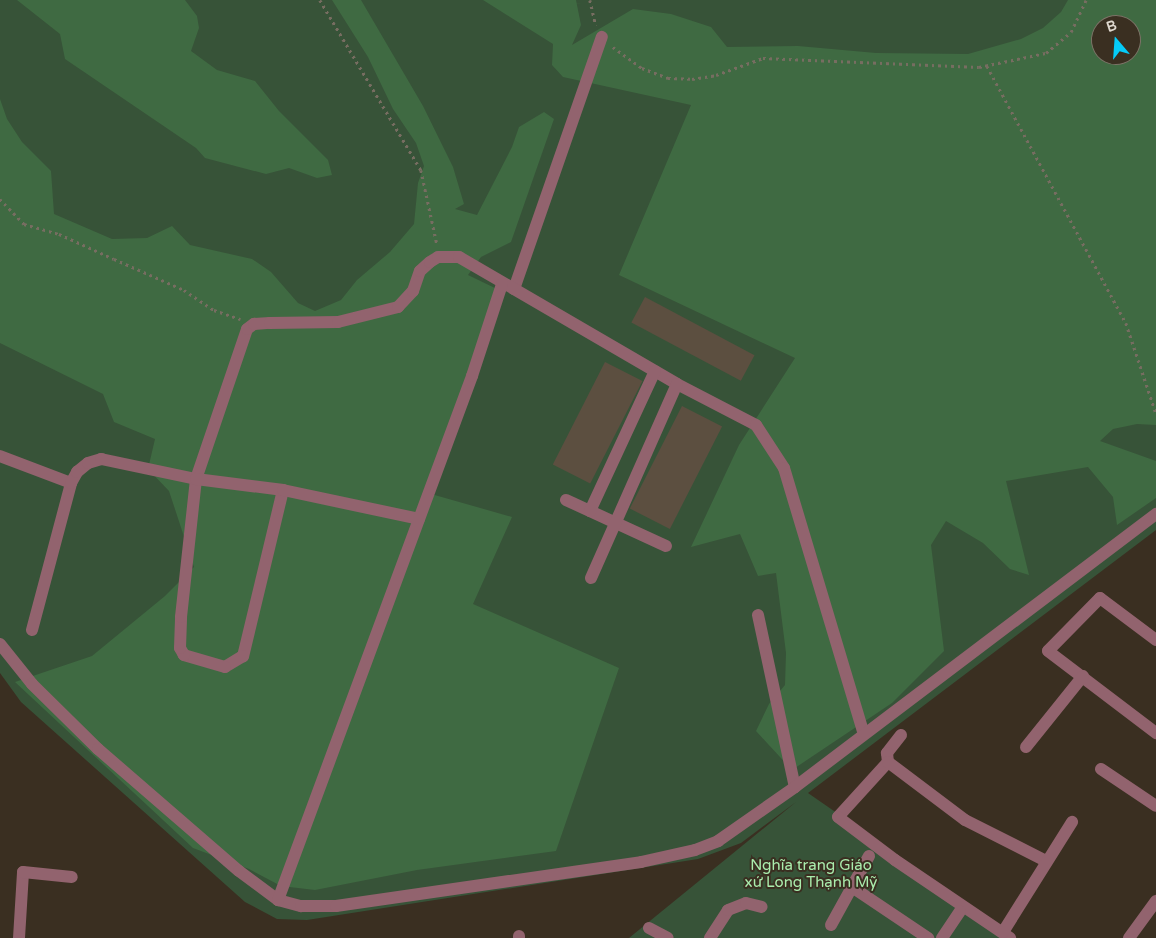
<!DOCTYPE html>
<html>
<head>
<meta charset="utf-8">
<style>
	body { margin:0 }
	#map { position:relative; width:1156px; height:938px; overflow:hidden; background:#3a2f21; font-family:"Varela Round",sans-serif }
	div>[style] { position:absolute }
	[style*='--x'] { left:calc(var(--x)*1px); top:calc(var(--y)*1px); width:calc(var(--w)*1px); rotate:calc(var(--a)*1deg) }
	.green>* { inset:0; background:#375338 }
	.forest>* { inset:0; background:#3f6a42 }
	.building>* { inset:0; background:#5c4f40; transform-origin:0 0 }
	.path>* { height:2.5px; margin-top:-1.25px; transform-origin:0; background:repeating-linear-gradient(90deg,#776d61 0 2.5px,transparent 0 6.5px) }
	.minor>* { height:12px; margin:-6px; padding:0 6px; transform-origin:6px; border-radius:6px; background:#92636e }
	span { translate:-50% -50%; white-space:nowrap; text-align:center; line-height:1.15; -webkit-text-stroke:4px #3a2f21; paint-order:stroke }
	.park-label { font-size:15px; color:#aaedad }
	.north { position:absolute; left:1091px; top:15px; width:50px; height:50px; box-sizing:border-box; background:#3a2f21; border:1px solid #7c7367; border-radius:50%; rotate:342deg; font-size:14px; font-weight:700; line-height:20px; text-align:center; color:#dfd8cf }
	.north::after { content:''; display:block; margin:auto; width:18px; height:22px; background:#05cbf9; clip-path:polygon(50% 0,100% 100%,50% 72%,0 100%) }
</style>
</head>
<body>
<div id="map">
	<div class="green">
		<div style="clip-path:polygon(evenodd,0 0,1156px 0,1156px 530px,808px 793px,1010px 933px,1013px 938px,629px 938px,796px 802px,741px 843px,698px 859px,307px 920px,277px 919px,245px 902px,21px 702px,0 673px,0 0,1101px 25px,1131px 25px,1131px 55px,1101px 55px,1101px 25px)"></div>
	</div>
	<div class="forest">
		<div style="clip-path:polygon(17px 0,185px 0,197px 16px,199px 28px,191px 51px,217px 70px,255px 81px,279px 111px,328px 160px,332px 175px,317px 178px,289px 168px,266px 174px,205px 158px,196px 148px,65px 59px,60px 34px)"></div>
		<div style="clip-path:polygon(332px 0,361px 0,423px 106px,453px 167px,464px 204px,455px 209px,477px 215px,512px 147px,519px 127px,544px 112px,554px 119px,511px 242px,481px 257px,468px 275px,499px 290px,424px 492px,512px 517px,473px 604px,619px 668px,556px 851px,417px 870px,315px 890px,281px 886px,249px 869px,193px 848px,15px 682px,92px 656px,165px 596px,194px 567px,169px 491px,148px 469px,155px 439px,114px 422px,103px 394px,0 343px,0 99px,7px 119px,22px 142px,51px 171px,54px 214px,112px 239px,147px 238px,172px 226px,190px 245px,252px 259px,271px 272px,298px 303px,315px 311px,341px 300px,357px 280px,390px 252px,414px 224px,418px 183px,424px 166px,416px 143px,393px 109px,368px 57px)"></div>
		<div style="clip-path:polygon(evenodd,483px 0,576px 0,581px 25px,572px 45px,633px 9px,671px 14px,711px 27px,727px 47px,798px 46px,876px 53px,968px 54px,1021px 39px,1043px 28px,1061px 12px,1068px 0,1156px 0,1156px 425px,1137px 424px,1113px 429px,1100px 441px,1156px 461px,1156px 498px,1117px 525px,1113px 497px,1088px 467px,1006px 481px,1029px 575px,1010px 569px,983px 543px,946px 521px,931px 545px,944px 651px,892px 703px,792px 770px,756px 731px,769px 704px,785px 685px,786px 653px,776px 573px,758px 576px,740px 534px,691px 547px,739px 445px,795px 358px,619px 275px,691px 105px,563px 77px,552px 65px,553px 44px,483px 0,1101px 25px,1131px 25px,1131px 55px,1101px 55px,1101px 25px)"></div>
	</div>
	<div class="building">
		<div style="left:645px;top:297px;width:124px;height:29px;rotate:28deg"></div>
		<div style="left:605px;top:362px;width:42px;height:115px;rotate:27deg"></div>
		<div style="left:682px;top:406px;width:45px;height:115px;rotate:27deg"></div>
	</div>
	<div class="path">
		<div style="--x:320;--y:0;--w:198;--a:59.3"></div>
		<div style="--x:421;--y:170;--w:76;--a:77.8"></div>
		<div style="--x:590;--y:0;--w:26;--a:77"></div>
		<div style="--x:613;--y:47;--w:36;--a:36"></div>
		<div style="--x:642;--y:68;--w:28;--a:21"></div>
		<div style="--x:668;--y:78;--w:24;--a:2"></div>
		<div style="--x:692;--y:79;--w:24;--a:-9"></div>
		<div style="--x:716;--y:75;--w:50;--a:-19.9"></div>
		<div style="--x:763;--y:58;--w:216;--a:2.4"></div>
		<div style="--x:979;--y:67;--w:68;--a:-11.8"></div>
		<div style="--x:1046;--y:53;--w:33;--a:-40"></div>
		<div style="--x:1071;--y:32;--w:35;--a:-65"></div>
		<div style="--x:987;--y:66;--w:292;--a:61.6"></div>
		<div style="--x:1126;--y:323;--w:95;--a:71.6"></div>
		<div style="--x:0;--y:199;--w:35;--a:46"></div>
		<div style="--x:24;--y:224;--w:36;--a:16"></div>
		<div style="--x:59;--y:234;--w:60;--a:24.4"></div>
		<div style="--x:114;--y:259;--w:77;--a:23.9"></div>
		<div style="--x:184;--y:290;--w:36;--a:34"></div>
		<div style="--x:214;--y:310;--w:28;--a:19"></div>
	</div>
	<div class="minor">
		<div style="--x:514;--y:289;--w:267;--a:-70.8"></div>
		<div style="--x:0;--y:456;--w:76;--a:20.8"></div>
		<div style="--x:283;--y:490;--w:171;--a:103.5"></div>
		<div style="--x:243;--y:656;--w:21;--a:149"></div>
		<div style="--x:225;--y:667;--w:43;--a:-163.7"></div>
		<div style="--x:184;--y:655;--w:8;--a:-120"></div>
		<div style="--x:180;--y:648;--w:31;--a:-88"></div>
		<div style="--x:181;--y:617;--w:139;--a:-83.8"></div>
		<div style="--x:196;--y:479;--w:158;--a:-71.2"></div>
		<div style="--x:247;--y:329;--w:9;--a:-36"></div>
		<div style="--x:254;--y:324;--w:16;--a:-4"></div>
		<div style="--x:270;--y:323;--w:68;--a:-0.8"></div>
		<div style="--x:338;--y:322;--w:62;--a:-14"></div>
		<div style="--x:398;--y:307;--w:22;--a:-47"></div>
		<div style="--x:413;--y:291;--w:21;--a:-71"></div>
		<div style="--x:420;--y:271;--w:13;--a:-42"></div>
		<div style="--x:430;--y:262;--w:9;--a:-32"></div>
		<div style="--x:438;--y:257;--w:21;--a:0"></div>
		<div style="--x:459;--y:257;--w:252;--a:30.2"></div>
		<div style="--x:677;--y:384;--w:89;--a:27.4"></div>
		<div style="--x:756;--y:425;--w:51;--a:56.9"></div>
		<div style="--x:784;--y:468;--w:278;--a:73.3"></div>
		<div style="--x:566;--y:500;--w:110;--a:24.7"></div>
		<div style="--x:590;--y:511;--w:154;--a:-65.1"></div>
		<div style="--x:591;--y:578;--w:212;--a:-66.1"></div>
		<div style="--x:758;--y:615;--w:176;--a:77.9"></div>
		<div style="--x:32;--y:630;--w:152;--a:-75.1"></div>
		<div style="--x:71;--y:483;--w:13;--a:-61"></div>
		<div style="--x:77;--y:472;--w:14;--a:-39"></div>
		<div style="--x:88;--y:463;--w:14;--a:-17"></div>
		<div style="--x:101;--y:459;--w:97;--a:11.9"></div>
		<div style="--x:196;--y:479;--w:88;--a:7.2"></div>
		<div style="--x:283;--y:490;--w:139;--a:12"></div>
		<div style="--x:1156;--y:640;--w:70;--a:-143.1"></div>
		<div style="--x:1100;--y:598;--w:74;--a:134.5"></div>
		<div style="--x:1048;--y:651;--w:136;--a:37.2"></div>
		<div style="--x:0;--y:644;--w:51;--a:51.3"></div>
		<div style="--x:32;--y:684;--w:93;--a:44.6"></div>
		<div style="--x:98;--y:749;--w:186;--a:40.9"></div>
		<div style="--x:239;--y:871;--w:49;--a:36.6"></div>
		<div style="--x:278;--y:900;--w:24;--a:15"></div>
		<div style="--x:301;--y:906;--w:35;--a:0"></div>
		<div style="--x:336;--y:906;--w:308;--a:-8.2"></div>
		<div style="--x:641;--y:862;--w:55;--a:-12.5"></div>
		<div style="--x:695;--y:850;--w:25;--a:-21"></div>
		<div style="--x:718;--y:841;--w:94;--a:-35"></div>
		<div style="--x:795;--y:787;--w:453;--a:-37.1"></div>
		<div style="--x:901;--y:735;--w:23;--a:128"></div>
		<div style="--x:887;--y:753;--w:9;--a:84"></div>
		<div style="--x:888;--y:762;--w:74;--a:132.3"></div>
		<div style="--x:838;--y:817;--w:71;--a:37"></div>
		<div style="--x:895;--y:860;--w:139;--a:34.1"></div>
		<div style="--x:1026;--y:747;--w:91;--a:-51.2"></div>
		<div style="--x:888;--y:762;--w:96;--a:37"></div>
		<div style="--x:965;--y:820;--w:91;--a:26.8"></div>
		<div style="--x:1101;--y:769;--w:66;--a:33.9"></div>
		<div style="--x:869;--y:856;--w:35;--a:119"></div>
		<div style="--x:852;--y:887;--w:92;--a:33.9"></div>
		<div style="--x:278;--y:900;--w:559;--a:-69.68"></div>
		<div style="--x:472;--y:376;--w:97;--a:-71.9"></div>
		<div style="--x:831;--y:925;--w:43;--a:-61.1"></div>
		<div style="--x:649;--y:928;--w:21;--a:28"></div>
		<div style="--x:1003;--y:932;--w:130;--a:-57.9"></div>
		<div style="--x:19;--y:938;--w:66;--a:-86.5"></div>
		<div style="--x:23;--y:872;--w:49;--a:5.8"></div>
		<div style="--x:519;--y:938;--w:2;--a:-90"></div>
		<div style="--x:710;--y:938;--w:33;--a:-57"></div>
		<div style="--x:728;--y:910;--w:19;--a:-21"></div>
		<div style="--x:746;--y:903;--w:16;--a:14"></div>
		<div style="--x:942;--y:938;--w:32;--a:-56"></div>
		<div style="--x:1129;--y:938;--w:46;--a:-53.9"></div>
	</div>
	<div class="park-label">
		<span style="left:811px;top:874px">Nghĩa trang Giáo<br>xứ Long Thạnh Mỹ</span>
	</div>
	<div class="north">B</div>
</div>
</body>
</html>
